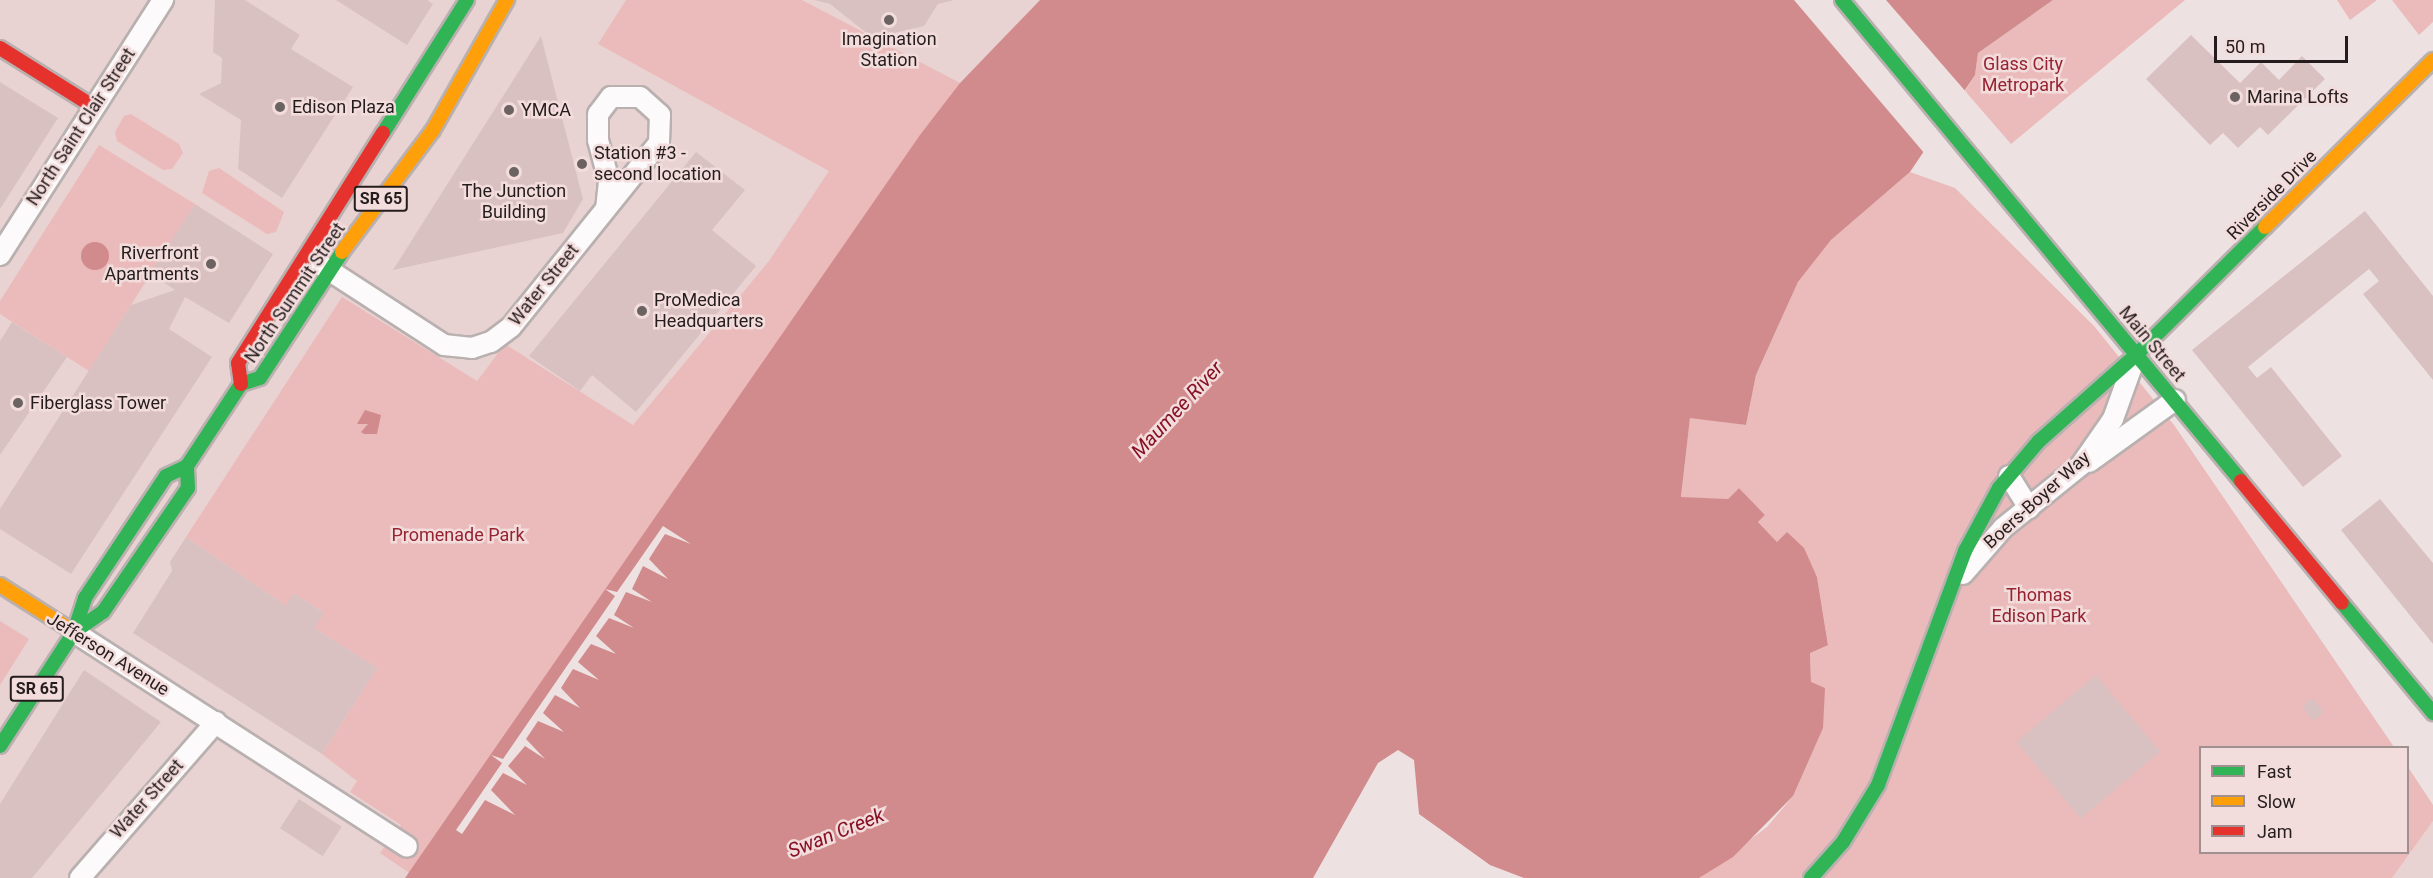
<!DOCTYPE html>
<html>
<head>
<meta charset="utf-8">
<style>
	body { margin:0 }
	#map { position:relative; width:2433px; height:878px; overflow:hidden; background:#eee1e1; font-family:Roboto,sans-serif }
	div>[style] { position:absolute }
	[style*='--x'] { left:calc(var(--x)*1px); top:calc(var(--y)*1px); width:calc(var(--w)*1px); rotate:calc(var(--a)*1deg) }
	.built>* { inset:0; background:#e9d3d2 }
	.green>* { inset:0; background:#ebbaba }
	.water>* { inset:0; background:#d18b8c }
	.round { border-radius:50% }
	.pier>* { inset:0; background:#eee1e1 }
	.building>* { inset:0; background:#dac1c1; transform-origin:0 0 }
	.roads { filter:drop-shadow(2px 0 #b9b0b0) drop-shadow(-2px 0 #b9b0b0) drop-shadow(0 2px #b9b0b0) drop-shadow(0 -2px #b9b0b0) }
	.street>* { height:20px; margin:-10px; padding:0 10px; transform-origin:10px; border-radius:10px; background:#fcfafa }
	.fast>* { height:14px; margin:-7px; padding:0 7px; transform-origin:7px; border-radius:7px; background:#30b455 }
	.slow>* { height:14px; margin:-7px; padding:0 7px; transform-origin:7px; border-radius:7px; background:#ff9f0a }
	.jam>* { height:14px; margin:-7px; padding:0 7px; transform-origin:7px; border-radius:7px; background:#e5322d }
	.dots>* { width:16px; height:16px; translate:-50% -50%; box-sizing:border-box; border:3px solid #f3dcdc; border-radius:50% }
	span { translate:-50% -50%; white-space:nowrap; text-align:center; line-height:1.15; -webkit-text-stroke:5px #f3dcdc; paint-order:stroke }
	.shield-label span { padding:2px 4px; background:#f3dcdc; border:2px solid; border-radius:4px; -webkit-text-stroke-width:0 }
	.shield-label { font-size:16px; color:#251d1d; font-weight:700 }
	.poi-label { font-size:18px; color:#251d1d }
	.left { translate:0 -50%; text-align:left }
	.right { translate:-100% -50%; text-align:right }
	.park-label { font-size:18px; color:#962331 }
	.street-label { font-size:18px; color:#251d1d }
	.water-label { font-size:20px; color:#871125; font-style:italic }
	.legend { position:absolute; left:2199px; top:746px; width:210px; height:108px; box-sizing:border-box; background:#f3dcdc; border:2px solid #a19090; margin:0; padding:8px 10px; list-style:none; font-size:18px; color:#251d1d }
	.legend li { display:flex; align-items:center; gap:12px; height:30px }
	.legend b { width:30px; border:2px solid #a19090 }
	.scale { position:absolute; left:2214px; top:36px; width:134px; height:27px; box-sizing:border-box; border:3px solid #251d1d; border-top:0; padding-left:8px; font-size:18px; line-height:21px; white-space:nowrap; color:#251d1d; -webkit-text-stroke:4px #f3dcdc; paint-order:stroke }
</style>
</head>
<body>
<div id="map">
	<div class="built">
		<div style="clip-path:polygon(0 0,1040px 0,960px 83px,920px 135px,405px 878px,0 878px)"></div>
		<div style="clip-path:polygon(2433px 821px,2433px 878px,2392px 878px)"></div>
	</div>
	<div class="green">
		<div style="clip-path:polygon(626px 0,802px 0,960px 83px,411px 874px,380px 853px,401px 825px,350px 792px,357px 781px,322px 754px,377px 668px,314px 628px,323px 612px,294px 594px,286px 606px,186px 537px,342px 297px,477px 381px,505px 344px,633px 425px,769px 261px,829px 171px,598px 44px)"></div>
		<div style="clip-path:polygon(2053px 0,2185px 0,2011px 144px,1965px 91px,1975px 75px,1978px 53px)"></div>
		<div style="clip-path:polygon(2337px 0,2377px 0,2350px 20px)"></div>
		<div style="clip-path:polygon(2392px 0,2433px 0,2433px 22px,2419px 35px)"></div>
		<div style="clip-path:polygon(131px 114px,179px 144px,183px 153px,172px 169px,163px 170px,117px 141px,115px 132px,124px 116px)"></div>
		<div style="clip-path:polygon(99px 145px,195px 204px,89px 371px,0 314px,0 301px)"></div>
		<div style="clip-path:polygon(219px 168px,284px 212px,276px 232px,267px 234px,202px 193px,209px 171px)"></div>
		<div style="clip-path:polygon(1910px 172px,1955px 188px,2094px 326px,2174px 425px,2394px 747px,2200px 748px,2200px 852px,2408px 852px,2408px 767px,2433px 805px,2433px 821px,2392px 878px,1699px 878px,1767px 827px,1793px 796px,1811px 682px,1810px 652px,1828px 644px,1817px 577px,1803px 548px,1777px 542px,1758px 522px,1765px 515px,1739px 488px,1728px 499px,1681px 498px,1690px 417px,1746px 425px,1756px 375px,1798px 282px,1831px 240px)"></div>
		<div style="clip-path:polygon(0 621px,29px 639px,0 685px)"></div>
	</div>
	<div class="water">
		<div style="clip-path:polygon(1040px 0,2053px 0,1978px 53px,1975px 75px,1910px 172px,1831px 240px,1798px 282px,1756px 375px,1746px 425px,1690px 418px,1681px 497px,1728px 499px,1739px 488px,1765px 515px,1758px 522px,1777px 542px,1787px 532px,1804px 548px,1817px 577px,1828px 645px,1810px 653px,1811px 682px,1825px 688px,1823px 728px,1793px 796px,1733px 857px,1699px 878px,1524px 878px,1490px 865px,1419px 814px,1414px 760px,1398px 750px,1378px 763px,1313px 878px,405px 878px,920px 135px,960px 83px)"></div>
		<div class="round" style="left:81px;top:242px;width:28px;height:28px"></div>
		<div style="clip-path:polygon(365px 410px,381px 415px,377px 434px,364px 434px,361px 432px,368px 424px,357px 424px)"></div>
	</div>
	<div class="pier">
		<div style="clip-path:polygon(1794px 0,1886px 0,1967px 93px,1925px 154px)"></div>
		<div style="clip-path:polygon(663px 526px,691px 544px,665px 534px,649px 559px,668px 579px,643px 566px,632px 589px,652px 602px,626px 592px,614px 615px,634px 628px,609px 618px,596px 636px,616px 654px,591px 644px,578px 662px,599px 680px,573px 669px,561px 688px,580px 708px,555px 695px,543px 713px,564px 732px,538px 721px,526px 739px,545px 759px,525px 746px,508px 766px,527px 785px,503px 773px,491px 790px,515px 815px,485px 800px,462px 834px,456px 830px,502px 763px,491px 755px,503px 759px,615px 596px,605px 589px,617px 592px)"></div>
	</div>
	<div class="building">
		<div style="clip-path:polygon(215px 0,245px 0,300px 35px,291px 49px,353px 87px,282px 198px,238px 169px,241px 120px,199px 94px,221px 83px,222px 58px,213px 52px)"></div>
		<div style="clip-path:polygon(336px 0,427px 0,433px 4px,407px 45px)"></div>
		<div style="clip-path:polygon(814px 0,954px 0,938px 4px,924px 26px,873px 38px,830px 4px)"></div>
		<div style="clip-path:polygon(2191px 35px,2240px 83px,2261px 62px,2279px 80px,2302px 56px,2325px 79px,2268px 135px,2260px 127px,2238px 148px,2223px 133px,2210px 145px,2146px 79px)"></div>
		<div style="clip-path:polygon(541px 36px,583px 199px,563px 233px,393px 270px)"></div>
		<div style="clip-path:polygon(0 82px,58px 118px,0 209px)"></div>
		<div style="clip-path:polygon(696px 152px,745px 190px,712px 230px,756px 266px,636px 412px,592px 375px,580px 391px,529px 356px)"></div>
		<div style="clip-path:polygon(195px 204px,273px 254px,229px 323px,185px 297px,169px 329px,212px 357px,71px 574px,0 529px,0 509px,131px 305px,175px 290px,150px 273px)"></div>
		<div style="clip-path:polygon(2365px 211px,2433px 296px,2433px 380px,2363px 294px,2379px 281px,2369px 269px,2248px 367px,2257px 378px,2271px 367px,2342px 456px,2303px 487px,2192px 350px)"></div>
		<div style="clip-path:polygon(12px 322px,67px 357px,0 455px,0 341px)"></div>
		<div style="clip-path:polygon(2380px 499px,2433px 563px,2433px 644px,2341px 530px)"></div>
		<div style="clip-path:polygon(186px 537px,286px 606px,293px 593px,324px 613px,314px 628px,377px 668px,322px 754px,133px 633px,172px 571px,170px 562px)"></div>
		<div style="clip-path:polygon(84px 670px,161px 722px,32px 878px,0 878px,0 804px)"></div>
		<div style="left:2096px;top:675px;width:100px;height:104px;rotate:50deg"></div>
		<div style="left:2313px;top:698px;width:18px;height:14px;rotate:52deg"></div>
		<div style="left:299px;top:799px;width:51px;height:35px;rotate:33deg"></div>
	</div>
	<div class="roads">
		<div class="street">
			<div style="--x:0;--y:255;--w:303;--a:-57.4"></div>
			<div style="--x:321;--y:265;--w:147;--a:33"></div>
			<div style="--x:444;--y:345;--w:28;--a:6"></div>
			<div style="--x:472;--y:348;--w:20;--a:-18"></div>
			<div style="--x:491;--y:342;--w:25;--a:-37"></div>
			<div style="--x:511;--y:327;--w:236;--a:-51.2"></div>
			<div style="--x:659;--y:143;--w:28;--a:-88"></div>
			<div style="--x:660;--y:115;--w:27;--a:-138"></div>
			<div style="--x:640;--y:97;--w:29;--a:180"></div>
			<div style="--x:611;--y:97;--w:21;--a:127"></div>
			<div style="--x:598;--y:114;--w:26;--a:90"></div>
			<div style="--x:598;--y:140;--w:42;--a:75"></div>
			<div style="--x:609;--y:181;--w:27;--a:96"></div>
			<div style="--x:2089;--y:462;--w:106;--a:-35.8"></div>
			<div style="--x:2009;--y:476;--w:38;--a:58"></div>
			<div style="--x:1963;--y:574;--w:61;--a:-49"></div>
			<div style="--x:2003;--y:528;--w:100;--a:-38.9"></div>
			<div style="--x:2081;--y:465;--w:56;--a:-55.2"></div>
			<div style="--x:2113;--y:419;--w:65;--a:-70.2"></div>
			<div style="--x:74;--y:632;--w:396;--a:32.8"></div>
			<div style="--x:80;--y:878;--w:207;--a:-48.9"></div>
		</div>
		<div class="fast">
			<div style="--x:1842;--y:0;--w:625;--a:50.32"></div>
			<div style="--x:383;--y:133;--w:157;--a:-57.7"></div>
			<div style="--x:2342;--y:603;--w:143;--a:50.4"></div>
			<div style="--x:74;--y:632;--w:35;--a:-35"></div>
			<div style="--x:103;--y:612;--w:150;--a:-55.6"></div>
			<div style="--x:188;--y:488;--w:22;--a:-93"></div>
			<div style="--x:0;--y:746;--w:136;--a:-57"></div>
			<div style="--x:74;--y:632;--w:36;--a:-72"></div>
			<div style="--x:85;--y:598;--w:146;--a:-56.4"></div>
			<div style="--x:166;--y:476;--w:23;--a:-25"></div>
			<div style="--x:187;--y:466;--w:98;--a:-56.6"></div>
			<div style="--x:241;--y:384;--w:20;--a:-18"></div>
			<div style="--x:260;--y:378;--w:150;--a:-56.9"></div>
			<div style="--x:1811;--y:878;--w:48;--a:-48.4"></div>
			<div style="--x:1843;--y:842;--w:67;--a:-58.4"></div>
			<div style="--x:1878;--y:785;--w:250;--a:-69.6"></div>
			<div style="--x:1965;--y:551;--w:72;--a:-61.6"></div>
			<div style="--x:1999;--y:488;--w:62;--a:-49.6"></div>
			<div style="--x:2039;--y:441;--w:130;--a:-41.6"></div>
			<div style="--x:2136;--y:355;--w:182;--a:-44.8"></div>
		</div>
		<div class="slow">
			<div style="--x:2265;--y:227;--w:237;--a:-44.8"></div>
			<div style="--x:342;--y:252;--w:152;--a:-53.3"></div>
			<div style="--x:433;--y:130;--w:150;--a:-60.4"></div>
			<div style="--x:0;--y:585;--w:88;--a:32.4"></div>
		</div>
		<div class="jam">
			<div style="--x:0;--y:48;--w:111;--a:32.1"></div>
			<div style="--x:241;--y:384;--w:21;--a:-98"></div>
			<div style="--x:238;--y:363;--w:272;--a:-57.8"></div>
			<div style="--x:2241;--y:481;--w:158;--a:50.4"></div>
		</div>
	</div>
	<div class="dots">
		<div style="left:889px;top:20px;background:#6b6262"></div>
		<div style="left:2235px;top:97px;background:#6b6262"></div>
		<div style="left:280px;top:107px;background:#6b6262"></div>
		<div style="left:509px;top:110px;background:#6b6262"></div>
		<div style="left:582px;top:164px;background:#6b6262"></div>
		<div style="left:514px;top:172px;background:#6b6262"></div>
		<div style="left:211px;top:264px;background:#6b6262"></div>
		<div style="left:642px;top:311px;background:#6b6262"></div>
		<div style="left:18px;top:403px;background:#6b6262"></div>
	</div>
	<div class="shield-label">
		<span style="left:381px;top:199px">SR 65</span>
		<span style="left:37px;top:689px">SR 65</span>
	</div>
	<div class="poi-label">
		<span style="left:889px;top:50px">Imagination<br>Station</span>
		<span class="left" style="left:2247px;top:97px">Marina Lofts</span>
		<span class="left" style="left:292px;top:107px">Edison Plaza</span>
		<span class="left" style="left:521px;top:110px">YMCA</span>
		<span class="left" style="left:594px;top:164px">Station #3 -<br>second location</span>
		<span style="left:514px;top:202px">The Junction<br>Building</span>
		<span class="right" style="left:199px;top:264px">Riverfront<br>Apartments</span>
		<span class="left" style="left:654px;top:311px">ProMedica<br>Headquarters</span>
		<span class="left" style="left:30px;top:403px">Fiberglass Tower</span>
	</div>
	<div class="park-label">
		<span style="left:2023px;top:75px">Glass City<br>Metropark</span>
		<span style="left:458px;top:535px">Promenade Park</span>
		<span style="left:2039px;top:606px">Thomas<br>Edison Park</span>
	</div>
	<div class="street-label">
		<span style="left:81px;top:127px;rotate:-57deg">North Saint Clair Street</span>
		<span style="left:2272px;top:195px;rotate:-45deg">Riverside Drive</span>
		<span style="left:544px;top:285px;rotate:-51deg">Water Street</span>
		<span style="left:295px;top:293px;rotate:-56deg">North Summit Street</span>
		<span style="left:2152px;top:344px;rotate:50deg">Main Street</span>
		<span style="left:2037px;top:500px;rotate:-42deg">Boers-Boyer Way</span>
		<span style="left:108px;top:654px;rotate:32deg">Jefferson Avenue</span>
		<span style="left:147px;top:799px;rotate:-48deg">Water Street</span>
	</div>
	<div class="water-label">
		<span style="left:1177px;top:410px;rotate:-47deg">Maumee River</span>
		<span style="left:836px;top:833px;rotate:-22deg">Swan Creek</span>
	</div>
	<ul class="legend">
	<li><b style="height:8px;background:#30b455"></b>Fast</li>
	<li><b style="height:8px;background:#ff9f0a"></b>Slow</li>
	<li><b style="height:8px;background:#e5322d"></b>Jam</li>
	</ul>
	<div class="scale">50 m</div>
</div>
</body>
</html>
